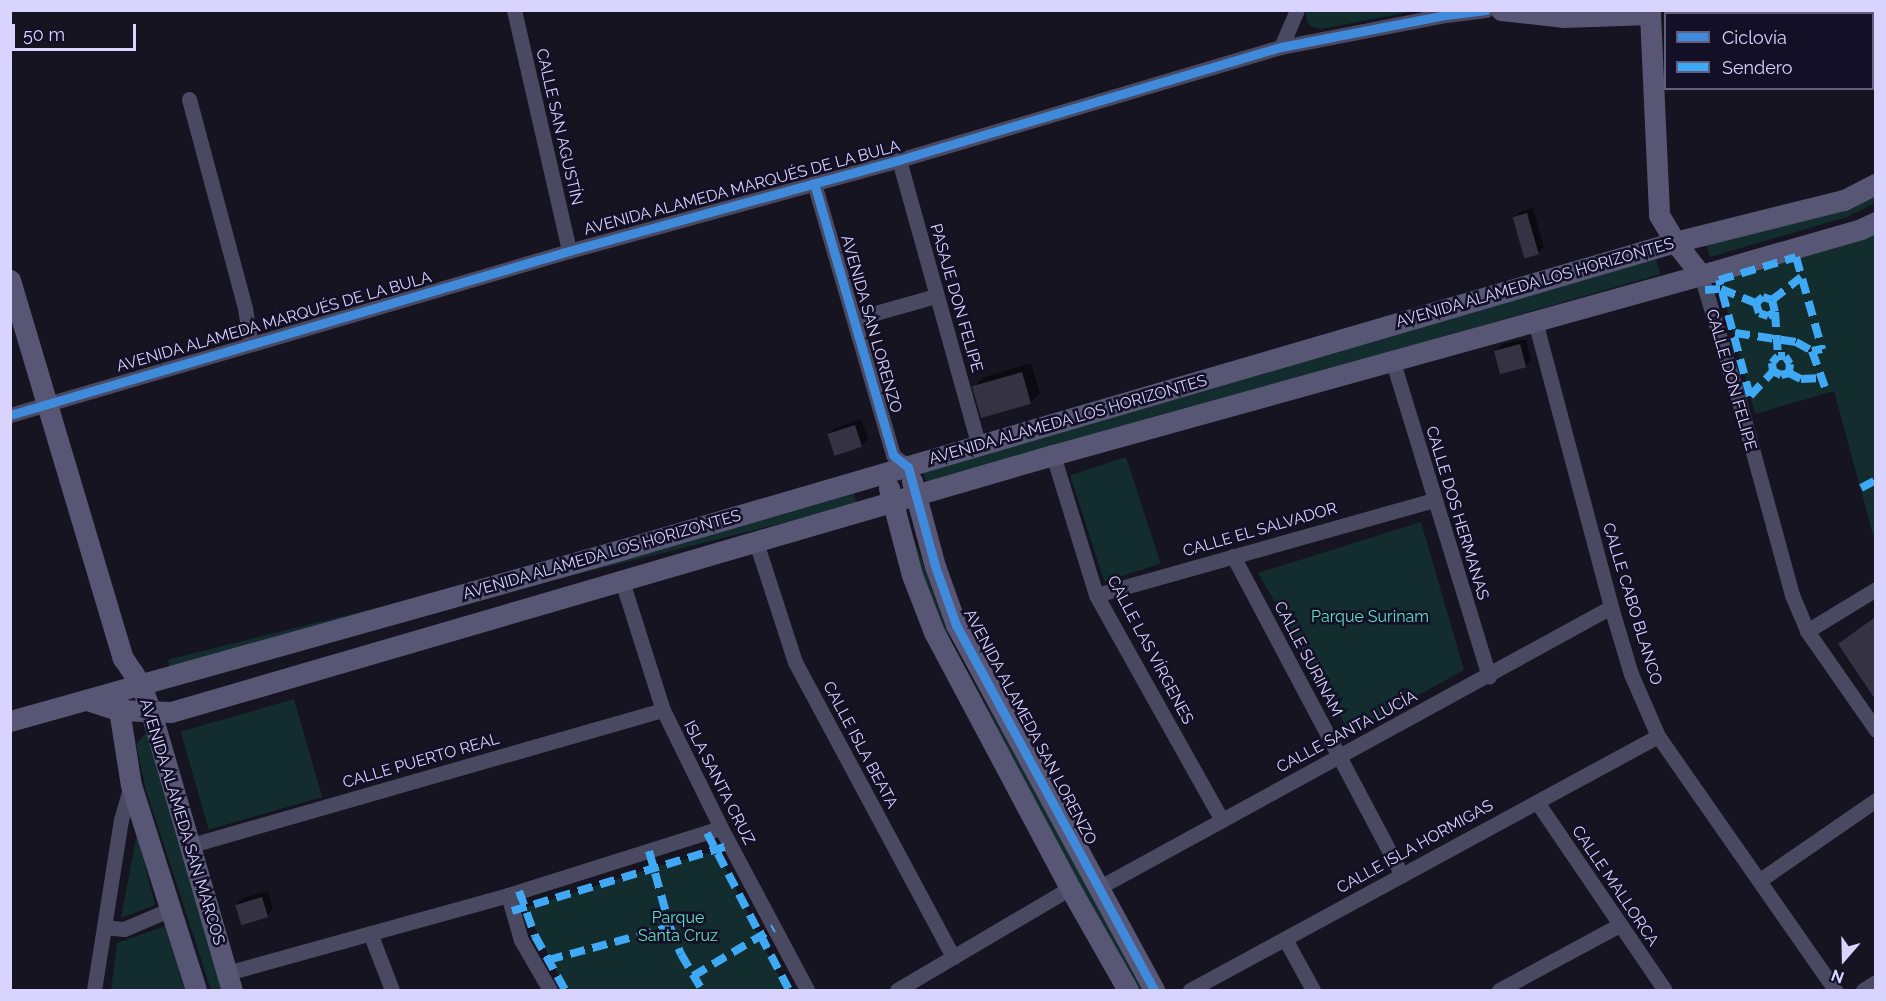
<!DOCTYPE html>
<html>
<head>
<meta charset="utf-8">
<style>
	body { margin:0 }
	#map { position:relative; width:1886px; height:1001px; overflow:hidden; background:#161421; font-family:Raleway,sans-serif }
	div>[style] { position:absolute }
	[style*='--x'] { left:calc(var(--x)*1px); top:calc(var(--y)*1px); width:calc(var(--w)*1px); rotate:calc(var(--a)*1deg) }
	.green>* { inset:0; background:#132c2d; transform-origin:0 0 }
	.shadow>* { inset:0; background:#0007 }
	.building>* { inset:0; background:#343243; transform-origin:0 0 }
	.street>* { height:15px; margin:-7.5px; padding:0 7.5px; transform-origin:7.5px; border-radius:7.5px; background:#4a4962 }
	.secondary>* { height:21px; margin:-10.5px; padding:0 10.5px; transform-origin:10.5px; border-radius:10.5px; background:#575674 }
	.quiet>* { height:8px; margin-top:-4px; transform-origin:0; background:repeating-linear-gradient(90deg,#3fa9f5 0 15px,transparent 0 23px) }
	.cycleway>* { height:9px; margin:-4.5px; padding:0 4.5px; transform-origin:4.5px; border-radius:4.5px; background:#408adc }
	span { translate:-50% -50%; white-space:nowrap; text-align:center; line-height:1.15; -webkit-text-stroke:5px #130f26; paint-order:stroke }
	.street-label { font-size:16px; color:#d9d4ff }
	.park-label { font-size:16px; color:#5fe0c0 }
	.frame { position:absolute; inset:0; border:12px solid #d9d4ff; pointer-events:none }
	.legend { position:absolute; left:1664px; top:12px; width:210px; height:78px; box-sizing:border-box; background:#130f26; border:2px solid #625e7d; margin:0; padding:8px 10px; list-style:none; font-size:18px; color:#d9d4ff }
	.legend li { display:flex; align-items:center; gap:12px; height:30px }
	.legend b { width:30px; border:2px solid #625e7d }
	.north { position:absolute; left:1814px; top:929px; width:60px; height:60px; -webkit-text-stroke:4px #130f26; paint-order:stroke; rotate:200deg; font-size:16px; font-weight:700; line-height:24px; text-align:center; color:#d9d4ff }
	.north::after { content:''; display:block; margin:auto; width:21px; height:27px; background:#d9d4ff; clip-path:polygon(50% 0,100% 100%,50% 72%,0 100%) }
	.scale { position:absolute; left:12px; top:24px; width:124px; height:27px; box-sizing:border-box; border:3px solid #d9d4ff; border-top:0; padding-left:8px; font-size:18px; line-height:21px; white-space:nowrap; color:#d9d4ff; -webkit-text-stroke:4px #130f26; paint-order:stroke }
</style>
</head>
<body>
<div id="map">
	<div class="green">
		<div style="clip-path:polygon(1306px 11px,1306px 10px,1415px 11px,1321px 29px,1311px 26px,1307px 22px)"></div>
		<div style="clip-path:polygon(1875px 188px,1875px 203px,1847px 217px,1710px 257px,1706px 244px)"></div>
		<div style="clip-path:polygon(1875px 232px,1875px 542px,1834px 391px,1755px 414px,1719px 280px)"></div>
		<div style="left:1655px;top:256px;width:19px;height:763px;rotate:74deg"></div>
		<div style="left:1126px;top:457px;width:112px;height:59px;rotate:72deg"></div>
		<div style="left:853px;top:489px;width:16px;height:706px;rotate:76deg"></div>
		<div style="clip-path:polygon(1421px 522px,1464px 670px,1350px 733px,1258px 573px)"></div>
		<div style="clip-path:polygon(914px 539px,950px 640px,1145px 987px,1136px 990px,944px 644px,906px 541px)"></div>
		<div style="left:294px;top:699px;width:102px;height:118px;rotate:74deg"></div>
		<div style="clip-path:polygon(145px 734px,149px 735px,230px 990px,211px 990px,146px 790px,136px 744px)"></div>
		<div style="clip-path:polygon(137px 833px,155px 905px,121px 918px)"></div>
		<div style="clip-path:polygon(717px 851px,786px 990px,566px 990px,525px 908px,655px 867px)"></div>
		<div style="clip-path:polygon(165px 926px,185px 990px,111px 990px,117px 943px)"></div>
	</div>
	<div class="shadow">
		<div style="clip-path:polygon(1533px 208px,1544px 247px,1538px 253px,1514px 218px,1521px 211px)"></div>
		<div style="clip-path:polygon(1526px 339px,1531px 360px,1525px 366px,1496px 351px,1502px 344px)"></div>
		<div style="clip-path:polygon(1031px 363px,1040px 393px,1031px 403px,982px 417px,974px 387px,984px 377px)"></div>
		<div style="clip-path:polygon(861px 419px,868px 439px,861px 446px,829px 434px,835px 428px)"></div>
		<div style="clip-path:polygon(1876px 615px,1876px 696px,1840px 644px)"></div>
		<div style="clip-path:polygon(268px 891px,273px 909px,267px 916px,237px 904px,243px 898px)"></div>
	</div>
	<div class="building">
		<div style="left:1527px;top:213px;width:43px;height:15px;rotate:74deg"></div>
		<div style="left:1520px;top:344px;width:24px;height:27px;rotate:75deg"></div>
		<div style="left:1022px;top:372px;width:33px;height:52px;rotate:74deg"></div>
		<div style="left:855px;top:425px;width:23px;height:29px;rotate:72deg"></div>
		<div style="clip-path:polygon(1875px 617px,1875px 699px,1838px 644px)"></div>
		<div style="left:262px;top:897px;width:21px;height:28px;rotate:73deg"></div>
	</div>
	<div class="street">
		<div style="--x:514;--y:10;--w:247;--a:77.1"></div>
		<div style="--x:1281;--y:47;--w:40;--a:-66.6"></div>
		<div style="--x:189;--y:99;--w:216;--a:75"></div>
		<div style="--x:245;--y:308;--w:36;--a:81"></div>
		<div style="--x:899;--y:160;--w:297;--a:74.4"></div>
		<div style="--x:814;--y:183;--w:283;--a:73.8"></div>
		<div style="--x:893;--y:455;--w:19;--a:39"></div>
		<div style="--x:1701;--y:275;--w:143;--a:73.3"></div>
		<div style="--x:1742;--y:412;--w:190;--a:74.7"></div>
		<div style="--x:1792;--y:595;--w:39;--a:67"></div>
		<div style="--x:1807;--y:631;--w:121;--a:55.1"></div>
		<div style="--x:854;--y:319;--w:85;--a:-15.7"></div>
		<div style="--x:1535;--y:321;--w:296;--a:75.1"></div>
		<div style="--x:1611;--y:607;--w:70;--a:73.4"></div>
		<div style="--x:1631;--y:674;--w:68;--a:66.5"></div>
		<div style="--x:1658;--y:736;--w:310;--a:55.1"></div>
		<div style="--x:1392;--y:359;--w:332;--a:73"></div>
		<div style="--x:10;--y:415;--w:583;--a:-16.35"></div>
		<div style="--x:569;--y:251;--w:342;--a:-15.4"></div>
		<div style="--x:899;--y:160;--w:398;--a:-16.5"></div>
		<div style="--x:1281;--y:47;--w:168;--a:-11"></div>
		<div style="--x:1446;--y:15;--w:40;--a:-7.1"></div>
		<div style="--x:1053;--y:455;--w:146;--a:72.9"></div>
		<div style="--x:1096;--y:595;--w:258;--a:60.8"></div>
		<div style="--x:756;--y:542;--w:126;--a:72"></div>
		<div style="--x:795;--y:662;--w:335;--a:61.8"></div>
		<div style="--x:1233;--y:556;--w:361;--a:62.1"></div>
		<div style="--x:622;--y:581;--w:135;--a:72.4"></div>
		<div style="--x:663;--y:710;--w:131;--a:63.8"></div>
		<div style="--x:721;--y:828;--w:183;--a:62"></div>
		<div style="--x:1096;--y:595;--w:352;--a:-15.7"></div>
		<div style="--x:1807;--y:631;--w:81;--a:-31.3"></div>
		<div style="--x:1537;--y:802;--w:227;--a:55.8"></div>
		<div style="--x:188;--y:846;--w:494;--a:-16"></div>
		<div style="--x:1760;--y:880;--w:141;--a:-34.6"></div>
		<div style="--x:1098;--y:888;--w:585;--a:-28.71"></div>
		<div style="--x:508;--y:895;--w:47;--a:73.9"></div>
		<div style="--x:521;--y:940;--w:58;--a:59.9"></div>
		<div style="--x:104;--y:927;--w:20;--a:6"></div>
		<div style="--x:124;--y:929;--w:49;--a:-22.9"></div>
		<div style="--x:370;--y:933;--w:61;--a:68.9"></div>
		<div style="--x:1285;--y:939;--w:58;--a:61.2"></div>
		<div style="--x:227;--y:973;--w:292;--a:-15.5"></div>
		<div style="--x:508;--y:895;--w:223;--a:-17.5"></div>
		<div style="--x:94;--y:990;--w:172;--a:-81"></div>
		<div style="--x:121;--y:820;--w:36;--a:-74"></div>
		<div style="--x:897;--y:990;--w:201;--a:-30.5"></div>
		<div style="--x:1190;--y:990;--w:532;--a:-28.49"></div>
		<div style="--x:1499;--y:990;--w:136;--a:-28.4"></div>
		<div style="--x:1863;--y:990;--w:15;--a:-32"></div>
	</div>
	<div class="secondary">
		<div style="--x:1501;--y:10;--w:62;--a:6.4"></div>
		<div style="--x:1563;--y:17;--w:87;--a:-2"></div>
		<div style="--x:1650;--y:14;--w:201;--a:87.4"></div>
		<div style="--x:1659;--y:215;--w:31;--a:59"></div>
		<div style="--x:1675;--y:242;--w:42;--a:51.8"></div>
		<div style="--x:10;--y:280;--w:395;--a:73.4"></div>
		<div style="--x:123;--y:658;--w:32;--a:56"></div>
		<div style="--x:141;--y:685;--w:29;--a:70"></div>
		<div style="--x:151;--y:712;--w:290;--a:73.8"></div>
		<div style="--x:912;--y:481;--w:88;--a:74.9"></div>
		<div style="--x:935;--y:566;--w:63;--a:70.4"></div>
		<div style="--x:956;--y:625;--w:415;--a:61.5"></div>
		<div style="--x:889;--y:488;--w:90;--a:75.2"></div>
		<div style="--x:912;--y:575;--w:61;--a:68.9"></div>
		<div style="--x:934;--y:632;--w:290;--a:62"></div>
		<div style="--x:1070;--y:888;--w:117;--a:60.4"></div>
		<div style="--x:117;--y:697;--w:89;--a:81"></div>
		<div style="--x:131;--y:785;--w:215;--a:72.4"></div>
		<div style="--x:87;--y:700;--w:33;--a:18"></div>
		<div style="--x:118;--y:710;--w:53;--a:2.2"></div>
		<div style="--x:171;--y:712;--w:919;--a:-16.25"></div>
		<div style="--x:1053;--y:455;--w:673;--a:-15.52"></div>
		<div style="--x:1701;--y:275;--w:166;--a:-16"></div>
		<div style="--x:1861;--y:229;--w:17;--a:-25"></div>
		<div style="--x:10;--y:721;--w:638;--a:-15.65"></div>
		<div style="--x:624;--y:549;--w:1095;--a:-16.28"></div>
		<div style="--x:1675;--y:242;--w:174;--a:-14"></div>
		<div style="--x:1844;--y:200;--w:36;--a:-27"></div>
	</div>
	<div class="quiet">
		<div style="--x:1705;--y:290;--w:16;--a:-4"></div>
		<div style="--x:1721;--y:289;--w:38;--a:22"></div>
		<div style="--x:1763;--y:297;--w:9;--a:18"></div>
		<div style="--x:1772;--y:300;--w:12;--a:76"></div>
		<div style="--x:1775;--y:312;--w:8;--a:150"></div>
		<div style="--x:1768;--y:316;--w:9;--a:-162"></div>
		<div style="--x:1759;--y:313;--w:10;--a:-107"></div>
		<div style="--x:1756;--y:303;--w:9;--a:-41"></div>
		<div style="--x:1772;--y:300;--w:37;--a:-38"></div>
		<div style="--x:1775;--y:312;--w:44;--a:86.1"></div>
		<div style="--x:1778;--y:356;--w:9;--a:131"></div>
		<div style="--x:1772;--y:363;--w:8;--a:83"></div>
		<div style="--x:1773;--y:371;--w:9;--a:27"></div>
		<div style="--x:1781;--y:375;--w:8;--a:-14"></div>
		<div style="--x:1789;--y:373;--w:9;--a:-84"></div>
		<div style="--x:1790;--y:364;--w:9;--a:-122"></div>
		<div style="--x:1785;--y:356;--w:7;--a:180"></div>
		<div style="--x:1735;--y:333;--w:62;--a:8.4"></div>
		<div style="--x:1796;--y:342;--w:18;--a:29"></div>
		<div style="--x:1789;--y:373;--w:13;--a:27"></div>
		<div style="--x:1801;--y:379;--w:21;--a:-3"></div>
		<div style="--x:1750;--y:396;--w:120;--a:-105"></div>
		<div style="--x:1719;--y:280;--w:80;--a:-16.6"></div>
		<div style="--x:1796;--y:257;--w:96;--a:74.2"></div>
		<div style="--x:1822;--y:349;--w:10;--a:169"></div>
		<div style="--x:1812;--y:351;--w:45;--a:70.3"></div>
		<div style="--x:1750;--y:396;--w:34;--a:-47"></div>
		<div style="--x:1861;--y:488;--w:17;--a:-28"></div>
		<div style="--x:707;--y:833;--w:177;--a:62.4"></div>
		<div style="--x:649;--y:851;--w:79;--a:74.6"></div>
		<div style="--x:670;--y:927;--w:29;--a:68"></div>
		<div style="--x:681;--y:954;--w:42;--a:59.7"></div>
		<div style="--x:519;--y:891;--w:48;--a:70.4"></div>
		<div style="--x:535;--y:936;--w:62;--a:60.9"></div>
		<div style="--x:512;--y:911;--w:228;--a:-16.8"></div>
		<div style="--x:548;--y:960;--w:126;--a:-15.1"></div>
		<div style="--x:693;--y:976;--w:94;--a:-30.7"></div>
	</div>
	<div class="cycleway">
		<div style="--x:814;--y:183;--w:283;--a:73.8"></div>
		<div style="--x:893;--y:455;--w:19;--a:39"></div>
		<div style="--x:908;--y:467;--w:103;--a:74.7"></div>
		<div style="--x:935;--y:566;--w:63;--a:70.4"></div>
		<div style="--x:956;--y:625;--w:415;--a:61.5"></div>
		<div style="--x:10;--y:415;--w:583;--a:-16.35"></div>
		<div style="--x:569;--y:251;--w:342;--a:-15.4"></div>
		<div style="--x:899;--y:160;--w:398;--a:-16.5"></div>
		<div style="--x:1281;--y:47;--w:168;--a:-11"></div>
		<div style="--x:1446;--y:15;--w:40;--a:-7.1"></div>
	</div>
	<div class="street-label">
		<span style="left:559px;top:127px;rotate:77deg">CALLE SAN AGUSTÍN</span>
		<span style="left:742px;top:188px;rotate:-15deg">AVENIDA ALAMEDA MARQUÉS DE LA BULA</span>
		<span style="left:1535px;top:283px;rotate:-16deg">AVENIDA ALAMEDA LOS HORIZONTES</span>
		<span style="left:956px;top:298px;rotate:74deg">PASAJE DON FELIPE</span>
		<span style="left:274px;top:322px;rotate:-16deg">AVENIDA ALAMEDA MARQUÉS DE LA BULA</span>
		<span style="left:871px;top:324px;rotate:74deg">AVENIDA SAN LORENZO</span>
		<span style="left:1731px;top:380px;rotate:74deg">CALLE DON FELIPE</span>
		<span style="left:1068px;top:420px;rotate:-16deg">AVENIDA ALAMEDA LOS HORIZONTES</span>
		<span style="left:1457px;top:513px;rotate:73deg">CALLE DOS HERMANAS</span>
		<span style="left:1260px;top:530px;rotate:-16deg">CALLE EL SALVADOR</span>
		<span style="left:602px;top:555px;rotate:-16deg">AVENIDA ALAMEDA LOS HORIZONTES</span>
		<span style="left:1632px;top:604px;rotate:73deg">CALLE CABO BLANCO</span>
		<span style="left:1150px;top:650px;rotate:62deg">CALLE LAS VÍRGENES</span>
		<span style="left:1308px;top:659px;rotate:62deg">CALLE SURINAM</span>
		<span style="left:1030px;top:727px;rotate:62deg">AVENIDA ALAMEDA SAN LORENZO</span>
		<span style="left:1347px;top:732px;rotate:-28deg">CALLE SANTA LUCÍA</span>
		<span style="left:860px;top:745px;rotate:62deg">CALLE ISLA BEATA</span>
		<span style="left:421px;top:761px;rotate:-16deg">CALLE PUERTO REAL</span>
		<span style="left:719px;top:783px;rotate:63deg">ISLA SANTA CRUZ</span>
		<span style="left:182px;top:822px;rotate:73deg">AVENIDA ALAMEDA SAN MARCOS</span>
		<span style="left:1415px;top:847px;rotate:-29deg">CALLE ISLA HORMIGAS</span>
		<span style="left:1615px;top:886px;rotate:56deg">CALLE MALLORCA</span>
	</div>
	<div class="park-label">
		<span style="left:1370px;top:617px">Parque Surinam</span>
		<span style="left:678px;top:927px">Parque<br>Santa Cruz</span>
	</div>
	<div class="frame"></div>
	<ul class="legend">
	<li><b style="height:8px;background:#408adc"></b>Ciclovía</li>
	<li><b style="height:8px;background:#3fa9f5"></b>Sendero</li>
	</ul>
	<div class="north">N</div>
	<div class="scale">50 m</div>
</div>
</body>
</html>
